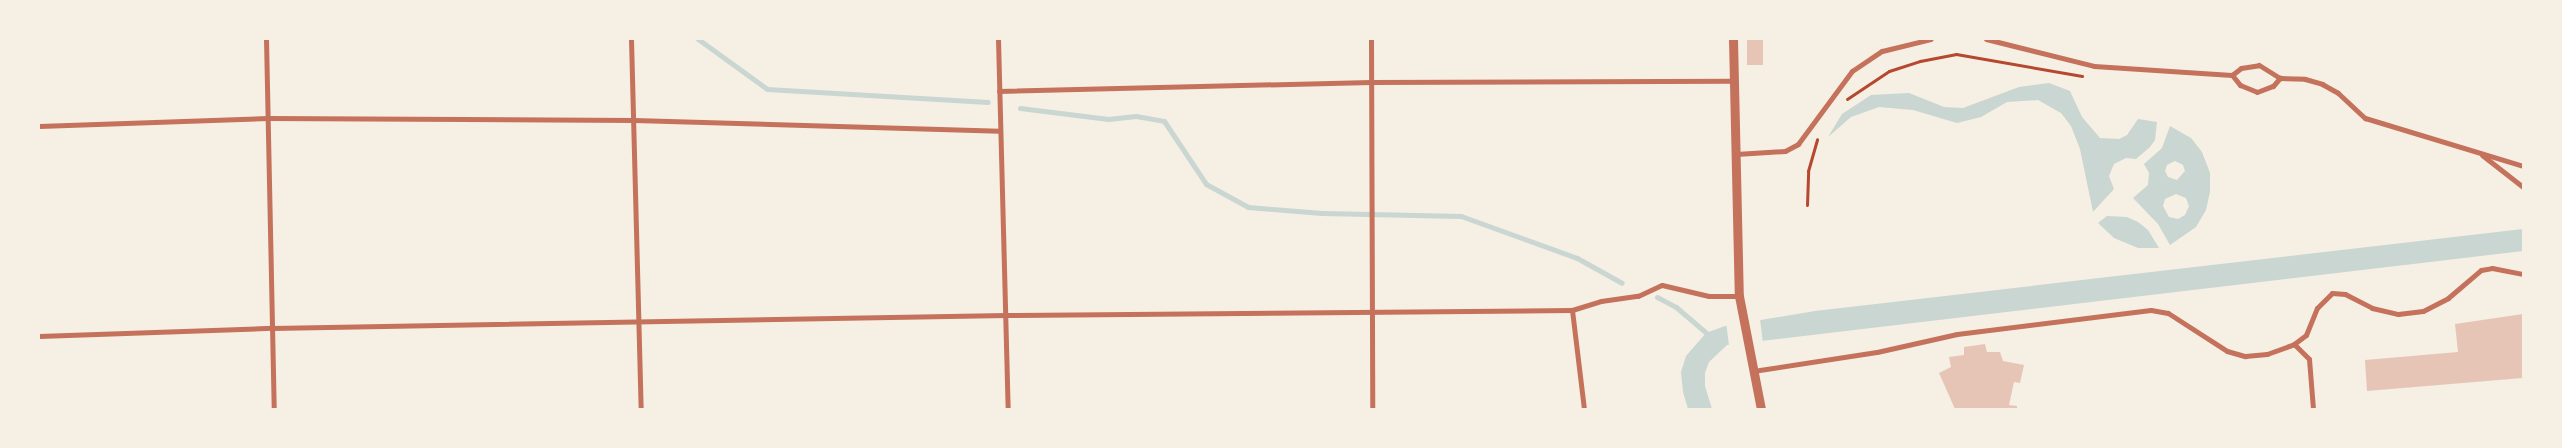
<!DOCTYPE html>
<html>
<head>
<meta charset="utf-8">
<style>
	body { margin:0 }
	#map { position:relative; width:2562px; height:448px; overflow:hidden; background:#f6efe4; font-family:"Libre Baskerville",serif }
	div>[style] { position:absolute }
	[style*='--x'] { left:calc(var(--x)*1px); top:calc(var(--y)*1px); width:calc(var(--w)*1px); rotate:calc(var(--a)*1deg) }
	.water>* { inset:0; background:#c9d6d2 }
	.pier>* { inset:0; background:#f6efe4; transform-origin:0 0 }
	.stream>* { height:5px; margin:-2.5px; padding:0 2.5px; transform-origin:2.5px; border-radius:2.5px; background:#c9d6d2 }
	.building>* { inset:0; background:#e6c5b7; transform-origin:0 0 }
	.path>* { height:3px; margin:-1.5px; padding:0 1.5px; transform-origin:1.5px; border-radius:1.5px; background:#b5482f }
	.minor>* { height:5px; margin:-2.5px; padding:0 2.5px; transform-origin:2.5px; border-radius:2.5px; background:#c5725c }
	.tertiary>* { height:9px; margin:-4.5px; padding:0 4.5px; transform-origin:4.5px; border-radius:4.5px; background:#c5725c }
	span { translate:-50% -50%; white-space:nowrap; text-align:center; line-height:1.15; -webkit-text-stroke:4px #f6efe4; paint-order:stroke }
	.frame { position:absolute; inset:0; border:40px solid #f6efe4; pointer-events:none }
</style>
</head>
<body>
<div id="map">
	<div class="water">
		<div style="clip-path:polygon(2049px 83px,2070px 91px,2082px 117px,2100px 138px,2119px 139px,2127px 135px,2138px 119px,2157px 122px,2155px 140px,2150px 147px,2136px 159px,2126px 158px,2114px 164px,2109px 176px,2114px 189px,2093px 212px,2080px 149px,2071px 126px,2061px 113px,2038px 100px,2007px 102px,1981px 117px,1957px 123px,1913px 110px,1879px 107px,1851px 117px,1828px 137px,1842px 114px,1871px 95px,1909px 93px,1944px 107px,1963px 108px,2019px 87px)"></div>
		<div style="clip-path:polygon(evenodd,2170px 126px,2191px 138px,2202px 152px,2210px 173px,2210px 192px,2206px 210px,2196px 227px,2170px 245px,2158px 224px,2133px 198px,2148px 185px,2149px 173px,2144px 164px,2162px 148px,2170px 126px,2175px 161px,2183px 165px,2185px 171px,2177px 180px,2168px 177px,2165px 171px,2167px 165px,2175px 161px,2170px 126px,2176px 194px,2186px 198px,2189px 206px,2185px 215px,2178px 219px,2169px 217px,2163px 206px,2165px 199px,2176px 194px)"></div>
		<div style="clip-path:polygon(2107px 216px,2127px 217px,2138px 222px,2148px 230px,2159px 248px,2138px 248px,2114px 238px,2098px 223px)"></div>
		<div style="clip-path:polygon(2523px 229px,2523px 251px,1727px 345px,1709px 362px,1705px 373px,1705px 386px,1712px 409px,1688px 409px,1683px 392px,1681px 372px,1686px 356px,1706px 333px,1725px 326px,1815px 311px)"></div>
	</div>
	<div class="pier">
		<div style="left:1760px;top:319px;width:23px;height:34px;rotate:83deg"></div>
	</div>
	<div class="stream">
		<div style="--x:698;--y:39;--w:85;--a:35.9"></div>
		<div style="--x:767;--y:89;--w:221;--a:3.4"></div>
		<div style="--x:1020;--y:108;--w:89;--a:7.1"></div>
		<div style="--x:1108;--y:119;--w:28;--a:-6"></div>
		<div style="--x:1136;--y:116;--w:28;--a:10"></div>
		<div style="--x:1164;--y:121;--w:76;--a:56.3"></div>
		<div style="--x:1206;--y:184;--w:48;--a:28.7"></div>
		<div style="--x:1248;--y:207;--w:74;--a:4.6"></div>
		<div style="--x:1322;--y:213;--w:139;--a:1.2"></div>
		<div style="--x:1461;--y:216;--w:123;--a:19.9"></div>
		<div style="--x:1577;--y:258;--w:51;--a:29.1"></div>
		<div style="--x:1657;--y:297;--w:21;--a:28"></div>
		<div style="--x:1676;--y:307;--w:46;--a:40.6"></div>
	</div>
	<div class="building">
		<div style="left:1747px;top:40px;width:16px;height:25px"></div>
		<div style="clip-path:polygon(2523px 314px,2523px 378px,2367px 391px,2365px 360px,2458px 352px,2455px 324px)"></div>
		<div style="clip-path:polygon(1985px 344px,1987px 352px,2000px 352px,2003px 361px,2024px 365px,2020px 383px,2014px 382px,2009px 405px,2017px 406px,2017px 409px,1955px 409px,1939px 373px,1951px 367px,1949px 357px,1964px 355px,1964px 347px)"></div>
	</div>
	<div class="path">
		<div style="--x:1847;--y:99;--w:50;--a:-33.7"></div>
		<div style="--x:1889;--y:71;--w:33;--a:-18"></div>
		<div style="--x:1920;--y:61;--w:37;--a:-11"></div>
		<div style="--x:1956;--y:54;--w:128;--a:9.9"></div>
		<div style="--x:1807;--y:205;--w:34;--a:-88"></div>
		<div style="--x:1808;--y:171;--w:33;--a:-74"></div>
	</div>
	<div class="minor">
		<div style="--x:266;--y:39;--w:370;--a:88.8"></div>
		<div style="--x:631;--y:39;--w:370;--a:88.5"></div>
		<div style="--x:998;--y:39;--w:370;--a:88.5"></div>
		<div style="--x:1371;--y:39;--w:370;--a:89.8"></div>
		<div style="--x:1986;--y:39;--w:111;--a:14"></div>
		<div style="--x:2094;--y:66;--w:138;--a:3.7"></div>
		<div style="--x:2232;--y:75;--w:11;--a:-38"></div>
		<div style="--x:2241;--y:68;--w:18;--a:-9"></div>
		<div style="--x:2259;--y:65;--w:25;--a:32"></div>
		<div style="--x:2280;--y:78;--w:25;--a:2"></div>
		<div style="--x:2305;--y:79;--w:18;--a:16"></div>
		<div style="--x:2322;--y:84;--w:18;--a:29"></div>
		<div style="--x:2338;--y:93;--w:37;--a:43"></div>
		<div style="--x:2365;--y:118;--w:165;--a:16.9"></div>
		<div style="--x:2232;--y:75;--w:13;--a:51"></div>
		<div style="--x:2240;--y:85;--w:18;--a:22"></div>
		<div style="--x:2257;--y:92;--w:17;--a:-21"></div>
		<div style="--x:2273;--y:86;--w:11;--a:-49"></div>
		<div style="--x:999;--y:91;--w:372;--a:-1.4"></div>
		<div style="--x:1371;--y:82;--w:362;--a:-0.2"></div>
		<div style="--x:39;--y:126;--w:229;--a:-2"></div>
		<div style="--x:268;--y:118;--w:366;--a:0.3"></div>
		<div style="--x:634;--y:120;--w:365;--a:1.7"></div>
		<div style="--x:1736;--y:154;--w:49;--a:-3.5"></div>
		<div style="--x:1785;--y:151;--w:15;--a:-28"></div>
		<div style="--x:1798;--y:144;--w:91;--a:-53.5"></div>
		<div style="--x:1852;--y:71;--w:36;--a:-34"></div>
		<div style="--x:1882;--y:51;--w:50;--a:-13.8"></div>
		<div style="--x:2482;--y:155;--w:52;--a:38"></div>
		<div style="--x:1572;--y:310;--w:100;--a:83.1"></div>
		<div style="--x:39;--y:336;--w:233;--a:-2"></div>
		<div style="--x:272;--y:328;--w:734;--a:-1.01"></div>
		<div style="--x:1006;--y:315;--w:566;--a:-0.51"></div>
		<div style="--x:1572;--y:310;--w:30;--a:-17"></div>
		<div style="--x:1601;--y:301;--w:37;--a:-8"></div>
		<div style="--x:1638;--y:296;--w:26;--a:-25"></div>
		<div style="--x:1662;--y:285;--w:48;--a:13.2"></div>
		<div style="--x:1709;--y:296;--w:30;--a:0"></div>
		<div style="--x:2294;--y:344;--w:21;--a:45"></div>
		<div style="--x:2309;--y:359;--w:50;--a:85.4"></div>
		<div style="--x:1753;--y:371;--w:125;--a:-8.7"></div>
		<div style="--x:1877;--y:352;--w:82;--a:-12.7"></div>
		<div style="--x:1957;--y:334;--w:195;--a:-7.1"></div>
		<div style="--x:2151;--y:310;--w:17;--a:10"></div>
		<div style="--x:2168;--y:313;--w:70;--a:32.8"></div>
		<div style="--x:2227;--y:351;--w:19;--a:16"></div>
		<div style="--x:2245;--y:356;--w:22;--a:-5"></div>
		<div style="--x:2267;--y:354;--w:29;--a:-20"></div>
		<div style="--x:2294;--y:344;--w:15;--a:-37"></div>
		<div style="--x:2306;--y:335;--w:29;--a:-68"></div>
		<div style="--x:2317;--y:308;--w:21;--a:-45"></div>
		<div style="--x:2332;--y:293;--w:13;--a:4"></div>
		<div style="--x:2345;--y:294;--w:30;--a:27"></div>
		<div style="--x:2372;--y:308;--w:27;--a:13"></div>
		<div style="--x:2398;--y:314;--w:25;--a:-7"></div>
		<div style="--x:2423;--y:311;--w:28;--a:-27"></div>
		<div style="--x:2448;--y:298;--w:43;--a:-40.3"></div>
		<div style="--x:2481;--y:270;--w:11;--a:-10"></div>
		<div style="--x:2492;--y:268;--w:32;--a:11"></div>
	</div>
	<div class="tertiary">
		<div style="--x:1733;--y:39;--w:257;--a:88.7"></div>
		<div style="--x:1739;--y:296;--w:115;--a:79"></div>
	</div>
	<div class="frame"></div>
</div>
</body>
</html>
